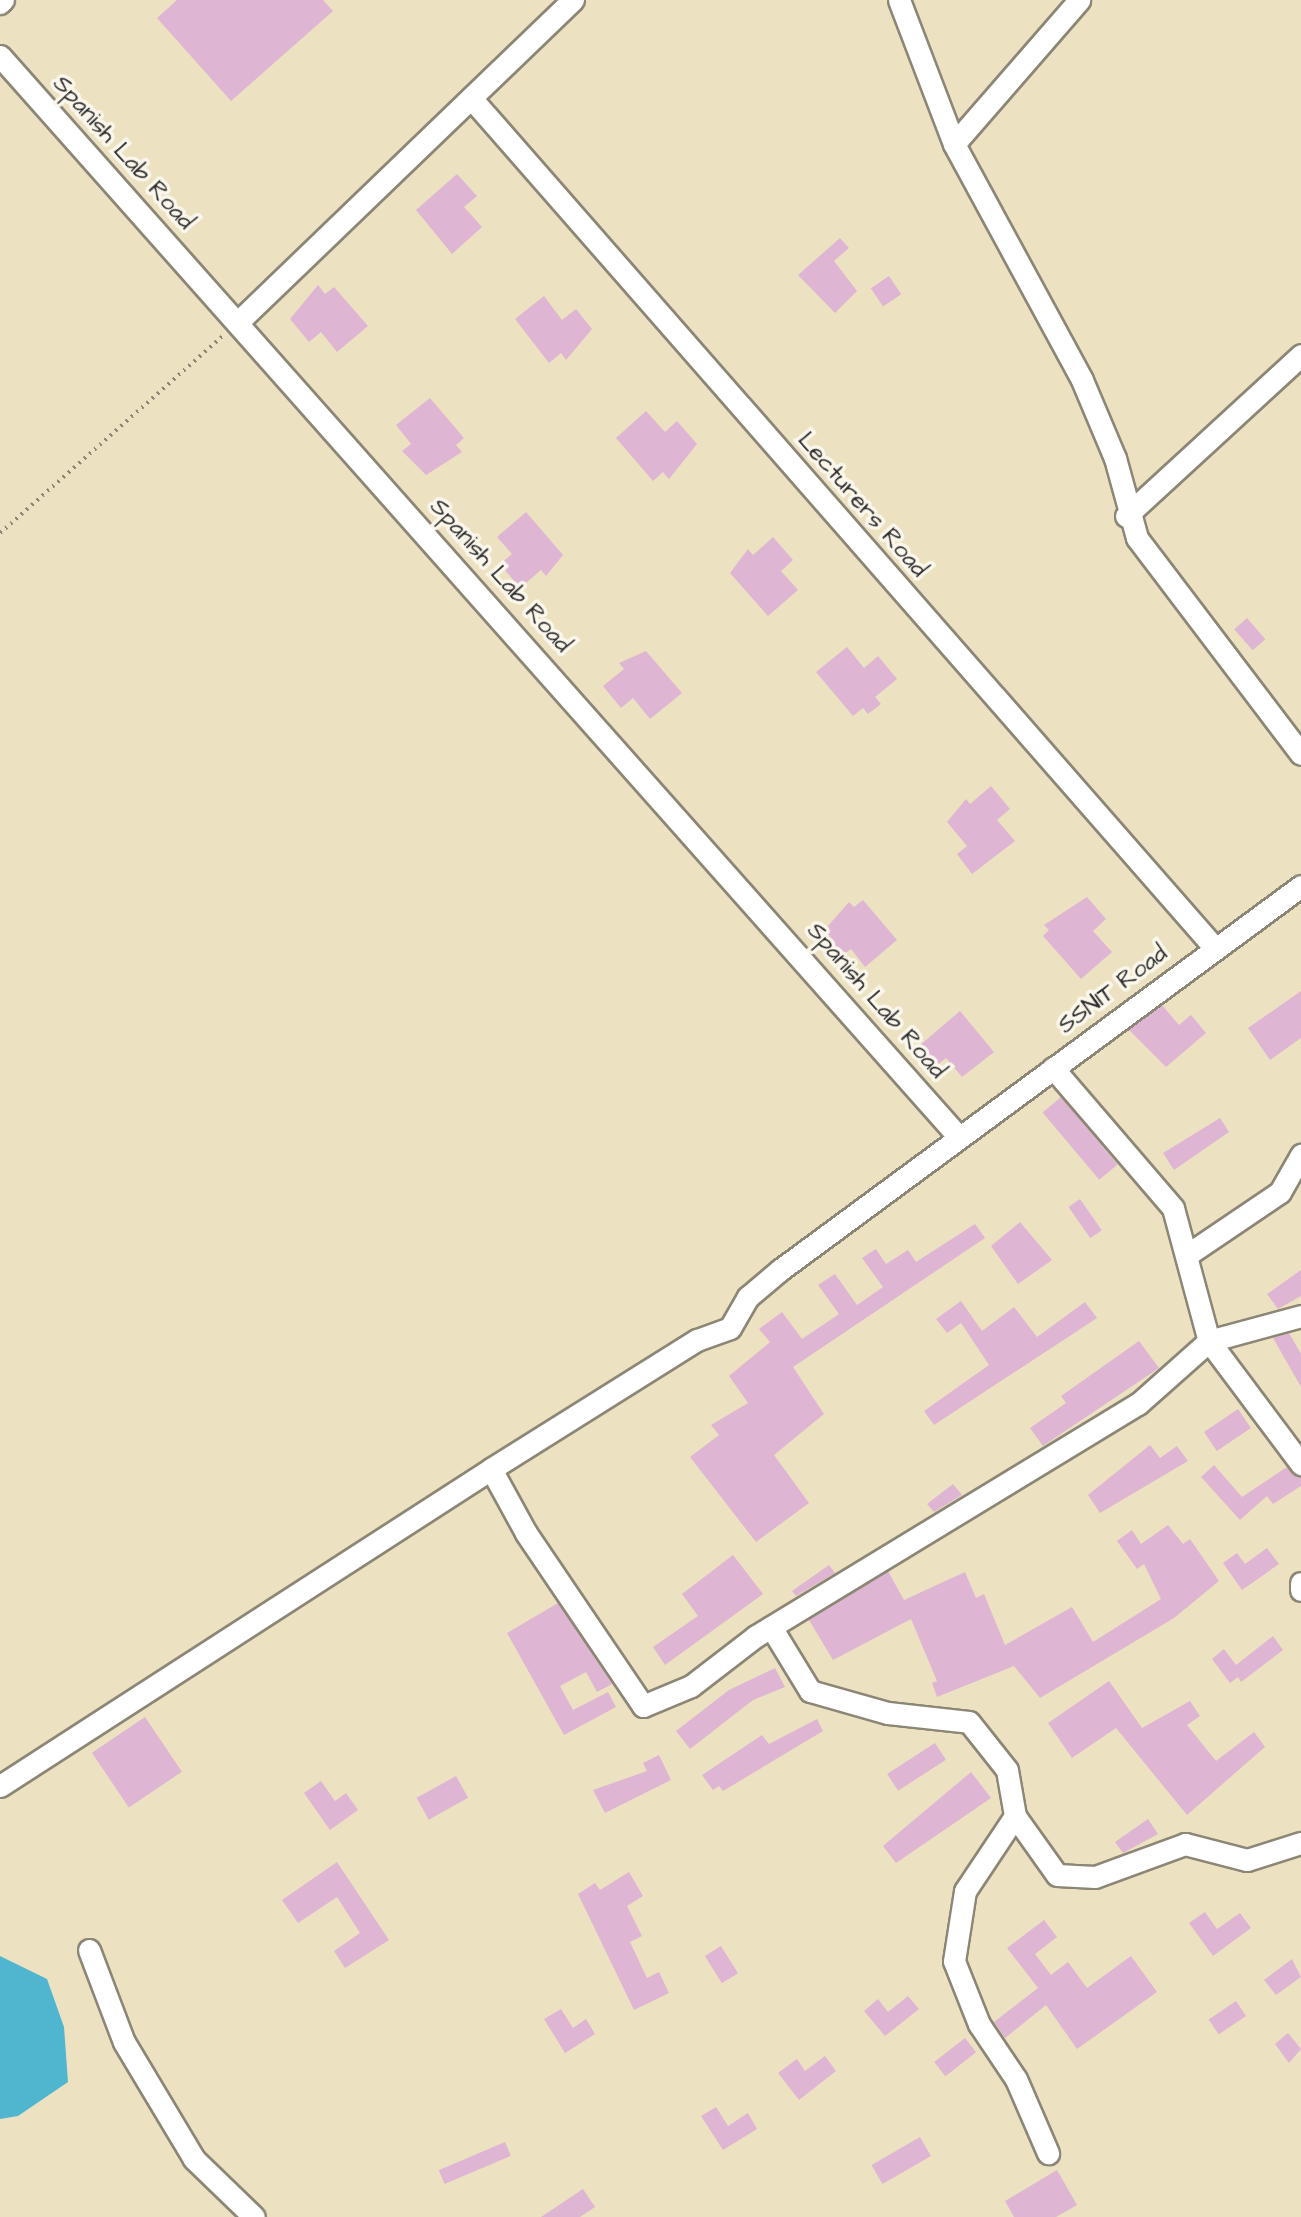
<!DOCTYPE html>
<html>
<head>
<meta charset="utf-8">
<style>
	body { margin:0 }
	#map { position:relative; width:1301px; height:2217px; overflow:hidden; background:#ece2c1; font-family:"Architects Daughter",sans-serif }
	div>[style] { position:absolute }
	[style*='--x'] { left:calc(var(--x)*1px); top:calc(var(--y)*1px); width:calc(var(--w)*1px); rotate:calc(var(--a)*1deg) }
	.water>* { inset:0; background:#50b5cf }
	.building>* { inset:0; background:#deb5d3; transform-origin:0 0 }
	.path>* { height:3.5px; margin-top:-1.75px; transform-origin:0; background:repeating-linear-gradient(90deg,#8c8676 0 2px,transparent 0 7px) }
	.roads { filter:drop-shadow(2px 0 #8c8676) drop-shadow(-2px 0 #8c8676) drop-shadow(0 2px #8c8676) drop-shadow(0 -2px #8c8676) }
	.minor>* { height:21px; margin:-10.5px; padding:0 10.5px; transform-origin:10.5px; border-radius:10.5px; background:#fff }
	span { translate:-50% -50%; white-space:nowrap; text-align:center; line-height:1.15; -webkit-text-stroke:7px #fbf7ec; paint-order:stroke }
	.street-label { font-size:24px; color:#2b2b2b }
</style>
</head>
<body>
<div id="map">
	<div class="water">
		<div style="clip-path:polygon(0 1956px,47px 1979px,64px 2027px,68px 2082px,18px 2116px,0 2119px)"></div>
	</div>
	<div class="building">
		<div style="clip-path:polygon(177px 0,323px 0,333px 11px,231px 101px,157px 18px)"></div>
		<div style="clip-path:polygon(457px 174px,477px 196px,464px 207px,482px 227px,452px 254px,416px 210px)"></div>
		<div style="clip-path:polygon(840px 238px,849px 248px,834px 261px,857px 291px,835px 313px,798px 275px)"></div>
		<div style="left:889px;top:276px;width:22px;height:22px;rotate:56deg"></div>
		<div style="clip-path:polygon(318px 285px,325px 294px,334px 287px,368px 326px,337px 352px,321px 332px,309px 342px,290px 319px)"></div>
		<div style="clip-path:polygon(544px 296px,562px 320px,576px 309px,592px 329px,566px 360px,561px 353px,549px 363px,515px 319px)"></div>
		<div style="clip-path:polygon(430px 398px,464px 438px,456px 445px,462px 452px,426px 475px,402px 451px,411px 444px,396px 425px)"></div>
		<div style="clip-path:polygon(646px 411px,665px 432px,677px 421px,697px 444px,669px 479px,663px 472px,653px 481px,616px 438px)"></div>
		<div style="clip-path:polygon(526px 512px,563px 555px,546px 576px,541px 570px,520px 588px,500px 564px,512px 554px,497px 537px)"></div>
		<div style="clip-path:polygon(773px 537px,793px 560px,781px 571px,798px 590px,768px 616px,730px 573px,748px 549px,753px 555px)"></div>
		<div style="left:1247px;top:618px;width:28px;height:17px;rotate:49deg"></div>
		<div style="clip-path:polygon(847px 647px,864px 668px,878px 656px,897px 679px,875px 697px,881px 704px,868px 714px,863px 708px,853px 716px,816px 672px)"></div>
		<div style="clip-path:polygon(646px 651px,682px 693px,650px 719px,633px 698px,621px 708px,603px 686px,624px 669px,619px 663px)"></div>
		<div style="clip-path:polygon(991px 786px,1010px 809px,997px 820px,1015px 841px,972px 874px,957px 854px,967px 846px,947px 822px,966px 799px,970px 804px)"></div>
		<div style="clip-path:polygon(1087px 897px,1106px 919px,1093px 931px,1112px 952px,1081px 979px,1043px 936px,1049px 930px,1044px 925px)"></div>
		<div style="clip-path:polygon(863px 900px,897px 940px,865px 967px,851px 949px,839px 958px,820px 935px,849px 902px,854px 907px)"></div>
		<div style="clip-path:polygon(1301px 991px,1301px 1038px,1270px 1060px,1248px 1028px)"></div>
		<div style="clip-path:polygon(1162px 1005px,1179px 1025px,1191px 1015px,1206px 1033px,1166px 1067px,1129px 1030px)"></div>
		<div style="clip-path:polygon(960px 1011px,994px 1052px,962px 1077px,946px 1058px,936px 1066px,919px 1046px)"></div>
		<div style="left:1061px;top:1097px;width:88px;height:24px;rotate:50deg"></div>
		<div style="clip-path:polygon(1220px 1118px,1229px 1132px,1174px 1170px,1163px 1153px)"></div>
		<div style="left:1080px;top:1199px;width:38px;height:14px;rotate:55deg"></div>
		<div style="clip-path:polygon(1020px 1222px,1052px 1260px,1018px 1284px,991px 1246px)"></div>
		<div style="clip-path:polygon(975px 1224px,985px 1238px,793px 1367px,824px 1414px,774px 1455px,809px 1503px,756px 1542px,690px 1457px,719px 1435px,711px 1425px,748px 1403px,729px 1376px,770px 1342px,759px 1329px,782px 1312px,802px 1339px,839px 1314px,818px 1285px,835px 1274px,857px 1305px,883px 1287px,862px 1258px,876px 1249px,886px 1264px,908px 1250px,916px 1262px)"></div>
		<div style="clip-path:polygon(1301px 1270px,1301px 1296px,1278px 1309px,1267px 1294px)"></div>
		<div style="clip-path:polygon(961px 1301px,982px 1331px,1014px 1307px,1037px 1337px,1085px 1302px,1097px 1318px,934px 1425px,924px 1411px,989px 1365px,961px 1323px,947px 1333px,936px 1319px)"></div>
		<div style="clip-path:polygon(1289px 1333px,1301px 1354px,1301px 1387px,1273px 1338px)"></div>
		<div style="clip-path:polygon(1139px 1341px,1159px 1368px,1043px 1446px,1030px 1428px,1066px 1403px,1061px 1396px)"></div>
		<div style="left:1238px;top:1409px;width:23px;height:41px;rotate:56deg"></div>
		<div style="clip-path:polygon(1150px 1445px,1160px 1458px,1177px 1446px,1188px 1461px,1100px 1513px,1088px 1495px)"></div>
		<div style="clip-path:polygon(1214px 1465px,1242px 1497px,1287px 1467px,1301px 1477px,1301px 1486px,1273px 1504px,1267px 1496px,1240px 1520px,1201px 1477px)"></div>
		<div style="clip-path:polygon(953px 1484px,962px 1495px,934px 1512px,927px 1504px)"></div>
		<div style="clip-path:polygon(1168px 1525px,1183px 1544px,1190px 1539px,1219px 1581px,1174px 1618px,1040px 1698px,1014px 1666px,937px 1697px,932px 1683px,937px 1681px,911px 1619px,833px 1660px,809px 1620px,888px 1571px,904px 1600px,965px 1572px,976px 1598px,984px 1594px,1005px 1645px,1072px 1607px,1093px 1642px,1161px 1599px,1144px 1564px,1137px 1569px,1117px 1541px,1132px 1530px,1141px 1544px)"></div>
		<div style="clip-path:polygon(1267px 1548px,1279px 1564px,1242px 1590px,1223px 1563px,1237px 1553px,1245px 1564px)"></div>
		<div style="clip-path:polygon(733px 1555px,763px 1594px,665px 1665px,653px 1647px,698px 1616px,682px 1594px)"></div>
		<div style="clip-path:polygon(829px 1565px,835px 1573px,796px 1596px,792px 1591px)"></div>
		<div style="clip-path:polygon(558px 1603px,612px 1684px,597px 1692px,586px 1672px,560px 1686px,573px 1710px,608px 1692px,616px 1707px,564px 1735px,507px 1633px)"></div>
		<div style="clip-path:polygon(1273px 1636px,1283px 1650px,1241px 1682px,1238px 1677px,1230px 1683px,1212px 1659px,1224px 1649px,1236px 1665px)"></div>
		<div style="clip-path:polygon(775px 1668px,785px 1687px,753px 1700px,690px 1749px,676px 1731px,729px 1690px)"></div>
		<div style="clip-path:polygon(1109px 1681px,1142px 1728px,1190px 1701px,1200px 1716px,1187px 1725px,1216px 1761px,1254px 1732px,1265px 1747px,1187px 1815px,1116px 1728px,1072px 1758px,1048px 1723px)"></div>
		<div style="left:145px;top:1717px;width:66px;height:64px;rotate:56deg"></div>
		<div style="clip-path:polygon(817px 1719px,823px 1731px,723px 1791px,719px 1786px,713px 1790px,702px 1775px,762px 1735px,769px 1744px)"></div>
		<div style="left:935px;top:1743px;width:20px;height:57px;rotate:57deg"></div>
		<div style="clip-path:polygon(659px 1755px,671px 1780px,605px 1813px,593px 1790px,647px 1771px,643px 1763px)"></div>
		<div style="clip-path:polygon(971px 1772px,991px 1798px,896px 1863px,883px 1846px)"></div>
		<div style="left:456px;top:1776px;width:25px;height:45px;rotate:61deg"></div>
		<div style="clip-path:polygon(321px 1781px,335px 1801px,346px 1793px,358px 1810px,330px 1830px,304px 1793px)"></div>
		<div style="clip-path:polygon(1148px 1819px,1158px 1834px,1123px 1853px,1115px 1842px)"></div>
		<div style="clip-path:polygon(337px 1862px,389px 1940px,345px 1968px,334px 1951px,360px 1933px,337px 1897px,298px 1923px,282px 1900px)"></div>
		<div style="clip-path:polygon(629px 1872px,643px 1896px,627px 1906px,642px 1936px,630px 1942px,647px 1978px,659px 1972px,669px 1993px,634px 2010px,578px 1894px,595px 1883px,600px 1890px)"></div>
		<div style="clip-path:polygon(1205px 1912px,1217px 1929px,1240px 1913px,1251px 1928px,1213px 1956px,1189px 1923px)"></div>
		<div style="clip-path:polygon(1044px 1920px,1057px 1937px,1035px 1954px,1051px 1975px,1068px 1962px,1087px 1988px,1131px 1956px,1157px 1992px,1077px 2049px,1046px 2005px,1005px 2038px,994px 2022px,1038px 1988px,1007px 1948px)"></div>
		<div style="left:721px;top:1946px;width:32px;height:19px;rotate:58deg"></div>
		<div style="clip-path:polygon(1292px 1959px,1301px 1977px,1276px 1995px,1264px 1980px)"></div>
		<div style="clip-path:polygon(908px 1996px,919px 2009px,885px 2036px,864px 2011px,878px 1999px,888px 2012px)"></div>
		<div style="left:1236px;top:2001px;width:18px;height:33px;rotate:56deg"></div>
		<div style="clip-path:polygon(561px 2009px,573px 2028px,586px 2019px,595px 2034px,565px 2053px,544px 2019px)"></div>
		<div style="clip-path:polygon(1288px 2033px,1301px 2049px,1289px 2063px,1275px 2044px)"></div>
		<div style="left:965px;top:2038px;width:18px;height:39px;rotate:52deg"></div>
		<div style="clip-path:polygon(825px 2056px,836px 2071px,799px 2100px,778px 2073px,797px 2059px,805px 2071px)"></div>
		<div style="clip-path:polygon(716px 2107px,728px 2126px,748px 2113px,757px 2129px,723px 2150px,701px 2116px)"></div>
		<div style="left:920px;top:2137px;width:22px;height:56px;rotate:60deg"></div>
		<div style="left:505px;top:2142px;width:15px;height:72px;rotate:67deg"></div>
		<div style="clip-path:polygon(1057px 2170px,1077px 2205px,1056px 2217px,1014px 2217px,1005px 2201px)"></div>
		<div style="clip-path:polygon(583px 2189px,595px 2207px,580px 2217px,541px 2217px)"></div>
	</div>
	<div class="path">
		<div style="--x:0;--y:533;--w:299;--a:-41.5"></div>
	</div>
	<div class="roads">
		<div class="minor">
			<div style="--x:899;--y:0;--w:154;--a:69.1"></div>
			<div style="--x:954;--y:144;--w:191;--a:-49"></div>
			<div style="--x:0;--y:3;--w:4;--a:-45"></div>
			<div style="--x:0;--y:56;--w:1442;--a:48.43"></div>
			<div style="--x:471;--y:98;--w:1128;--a:48.81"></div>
			<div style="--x:954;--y:144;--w:268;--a:61.5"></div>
			<div style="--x:1082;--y:380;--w:85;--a:67.1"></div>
			<div style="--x:1115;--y:458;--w:83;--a:74.6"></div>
			<div style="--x:1137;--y:538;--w:271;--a:52.8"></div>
			<div style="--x:238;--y:322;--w:465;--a:-43.9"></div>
			<div style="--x:1126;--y:516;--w:238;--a:-42.6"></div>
			<div style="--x:1053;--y:1068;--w:184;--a:49.4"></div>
			<div style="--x:1173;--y:1208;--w:138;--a:74.9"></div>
			<div style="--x:1209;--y:1341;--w:154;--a:53.2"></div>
			<div style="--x:1187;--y:1255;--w:112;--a:-34.1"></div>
			<div style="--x:1280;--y:1192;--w:43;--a:-60.4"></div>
			<div style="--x:491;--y:1469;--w:73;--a:61.3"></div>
			<div style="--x:526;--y:1533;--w:209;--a:55.9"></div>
			<div style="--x:643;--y:1706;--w:52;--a:-22.6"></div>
			<div style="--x:691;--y:1686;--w:82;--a:-37.6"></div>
			<div style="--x:756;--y:1636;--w:447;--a:-31.3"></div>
			<div style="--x:1138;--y:1404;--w:95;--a:-41.6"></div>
			<div style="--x:1209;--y:1341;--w:95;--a:-15.2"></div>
			<div style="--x:1301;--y:1583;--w:7;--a:90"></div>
			<div style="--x:771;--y:1627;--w:75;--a:58.6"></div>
			<div style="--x:810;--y:1691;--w:81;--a:15.8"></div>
			<div style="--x:888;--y:1713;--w:81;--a:6.3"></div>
			<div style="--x:969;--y:1722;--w:61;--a:51.6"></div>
			<div style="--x:1007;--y:1770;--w:47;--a:80.1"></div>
			<div style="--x:1015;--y:1816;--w:72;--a:54.6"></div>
			<div style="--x:1057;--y:1875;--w:38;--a:3"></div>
			<div style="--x:1095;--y:1877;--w:96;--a:-20.1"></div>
			<div style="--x:1185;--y:1844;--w:64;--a:14.5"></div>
			<div style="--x:1247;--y:1860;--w:57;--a:-17.5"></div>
			<div style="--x:0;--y:1786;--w:584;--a:-32.85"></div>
			<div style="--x:491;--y:1469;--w:243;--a:-32.1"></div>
			<div style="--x:697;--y:1340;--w:35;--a:-20"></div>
			<div style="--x:730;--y:1328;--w:36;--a:-60"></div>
			<div style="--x:748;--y:1297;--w:42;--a:-40.2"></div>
			<div style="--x:780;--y:1270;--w:647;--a:-36.39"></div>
			<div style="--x:1015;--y:1816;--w:90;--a:123.7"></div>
			<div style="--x:965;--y:1891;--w:71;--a:98.9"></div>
			<div style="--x:954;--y:1961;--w:68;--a:68.4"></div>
			<div style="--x:979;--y:2024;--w:66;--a:56.1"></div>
			<div style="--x:1016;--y:2079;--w:81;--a:66.6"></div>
			<div style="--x:89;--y:1950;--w:98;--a:69.2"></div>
			<div style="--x:124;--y:2042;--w:136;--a:59.1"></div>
			<div style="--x:194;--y:2159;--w:83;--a:44"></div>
		</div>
	</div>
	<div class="street-label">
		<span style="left:123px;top:153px;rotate:48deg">Spanish Lab Road</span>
		<span style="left:862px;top:505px;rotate:49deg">Lecturers Road</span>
		<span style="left:500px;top:576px;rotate:48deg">Spanish Lab Road</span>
		<span style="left:1113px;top:990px;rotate:-37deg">SSNIT Road</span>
		<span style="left:876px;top:1001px;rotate:49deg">Spanish Lab Road</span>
	</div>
</div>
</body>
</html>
